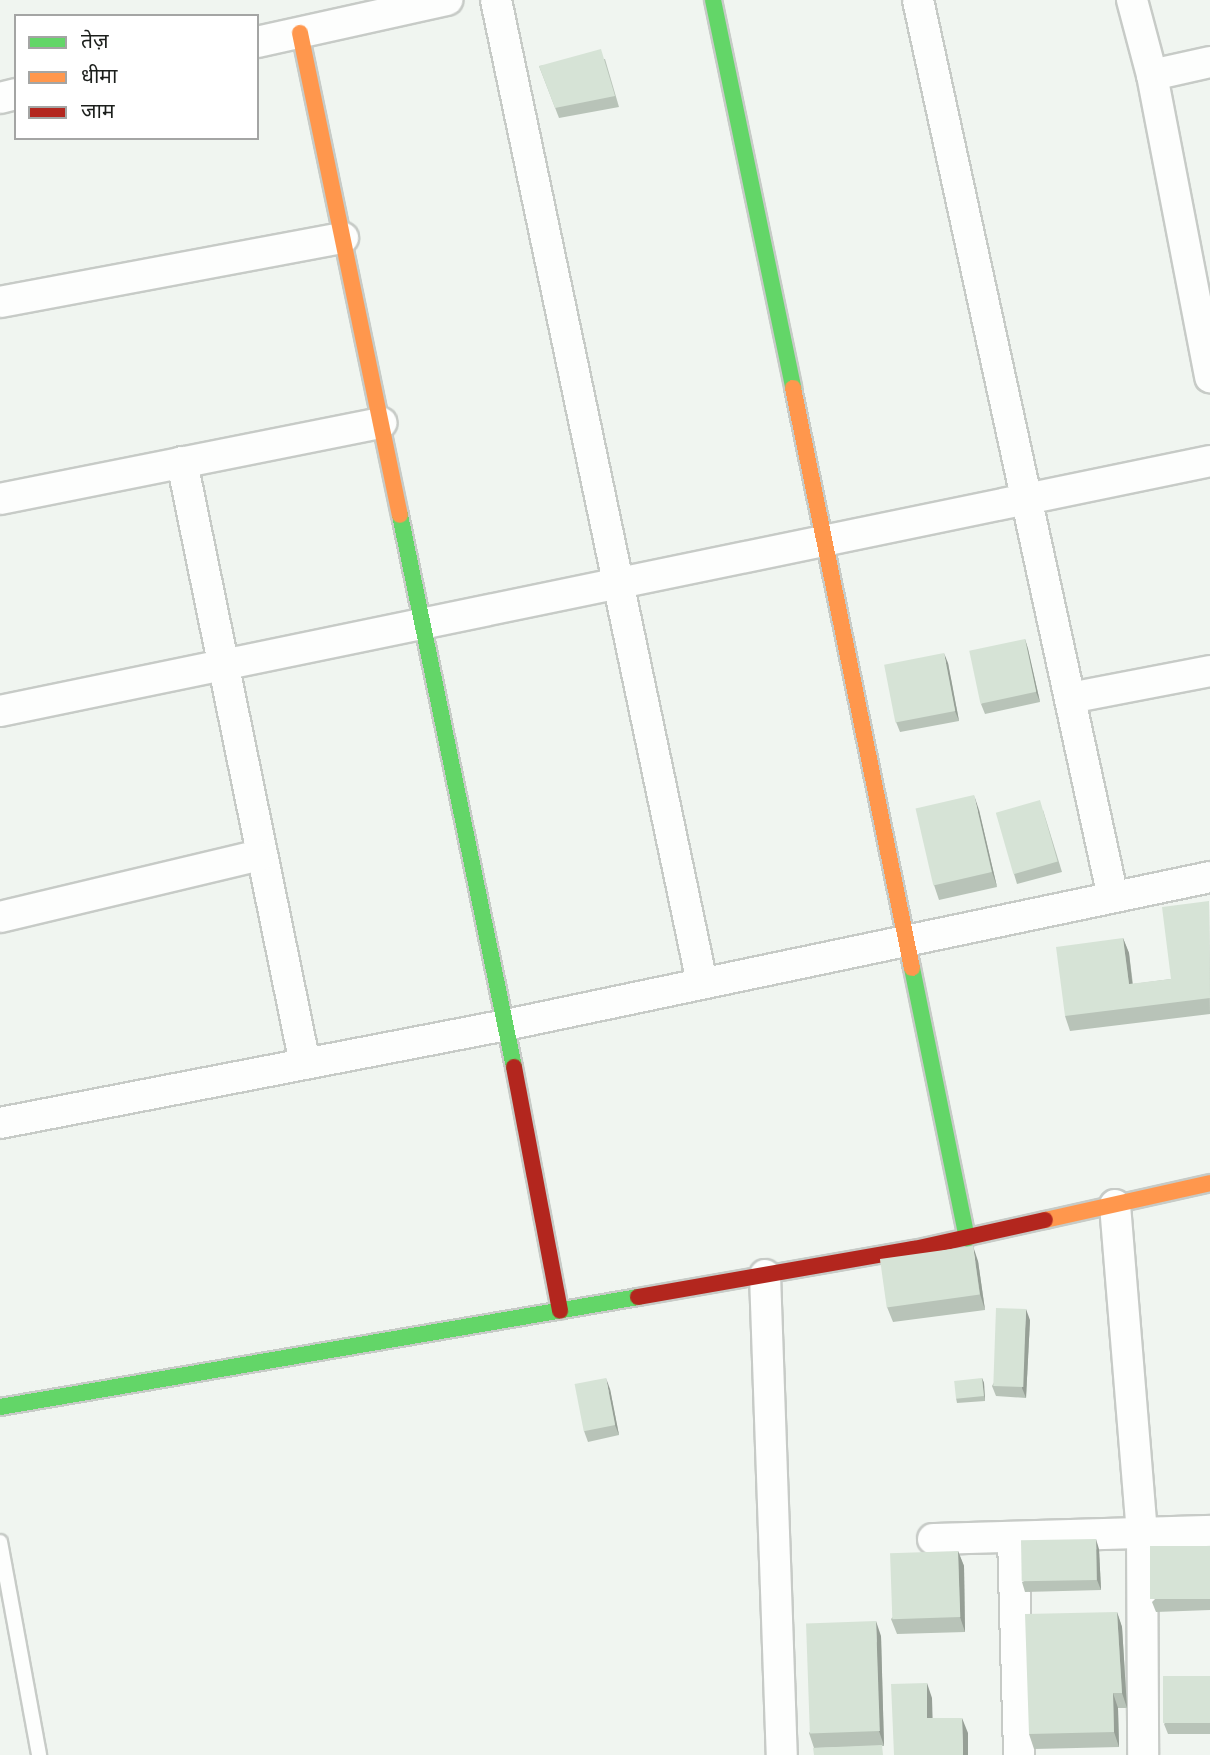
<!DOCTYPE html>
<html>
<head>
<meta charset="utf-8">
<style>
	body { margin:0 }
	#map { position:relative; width:1210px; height:1755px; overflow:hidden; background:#f0f5f0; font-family:Figtree,"Noto Sans Devanagari",sans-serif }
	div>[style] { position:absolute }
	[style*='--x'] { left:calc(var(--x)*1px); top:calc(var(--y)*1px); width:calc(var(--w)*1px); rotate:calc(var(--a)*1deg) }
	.roads { filter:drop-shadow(2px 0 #c7cbc7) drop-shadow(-2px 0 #c7cbc7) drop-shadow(0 2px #c7cbc7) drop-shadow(0 -2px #c7cbc7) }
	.lane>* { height:14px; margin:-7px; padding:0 7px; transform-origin:7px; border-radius:7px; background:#fdfefd }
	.street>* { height:30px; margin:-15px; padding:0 15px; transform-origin:15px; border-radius:15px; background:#fdfefd }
	.fast>* { height:16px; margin:-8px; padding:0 8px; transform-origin:8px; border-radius:8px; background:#63d668 }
	.slow>* { height:16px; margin:-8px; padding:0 8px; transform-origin:8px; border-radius:8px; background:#ff974d }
	.jam>* { height:16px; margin:-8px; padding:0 8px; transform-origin:8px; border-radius:8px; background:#b3261e }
	.wall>* { inset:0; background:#b8c3b8 }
	.shaded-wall>* { inset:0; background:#969f96 }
	.building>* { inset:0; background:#d6e3d6; transform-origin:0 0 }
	span { translate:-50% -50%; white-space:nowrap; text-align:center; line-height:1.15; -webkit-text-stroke:5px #fff; paint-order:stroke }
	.legend { position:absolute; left:14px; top:14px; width:245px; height:126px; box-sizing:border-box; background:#fff; border:2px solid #a4a5a4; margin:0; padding:9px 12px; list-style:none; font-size:21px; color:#1c1f1c }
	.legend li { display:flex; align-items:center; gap:14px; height:35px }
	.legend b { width:35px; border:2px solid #a4a5a4 }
</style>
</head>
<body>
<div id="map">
	<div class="roads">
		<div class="lane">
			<div style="--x:0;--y:1542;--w:217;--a:79.6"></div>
		</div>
		<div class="street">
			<div style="--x:496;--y:0;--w:1004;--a:78.16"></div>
			<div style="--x:918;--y:0;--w:918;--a:77.74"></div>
			<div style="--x:1132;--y:0;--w:78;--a:75.1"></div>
			<div style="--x:1152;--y:75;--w:308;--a:79.1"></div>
			<div style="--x:257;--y:42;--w:195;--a:-12.5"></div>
			<div style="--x:1152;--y:75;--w:59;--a:-12.6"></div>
			<div style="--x:0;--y:98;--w:16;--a:-14"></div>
			<div style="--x:0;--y:302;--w:349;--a:-10.6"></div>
			<div style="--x:182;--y:462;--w:614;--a:78.45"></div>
			<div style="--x:0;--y:499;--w:389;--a:-11.3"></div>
			<div style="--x:1070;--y:698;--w:143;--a:-10.9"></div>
			<div style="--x:0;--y:711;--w:1236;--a:-11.67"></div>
			<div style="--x:0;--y:917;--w:268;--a:-13.4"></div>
			<div style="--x:0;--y:1123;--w:515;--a:-10.96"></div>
			<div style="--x:506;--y:1025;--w:719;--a:-11.87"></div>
			<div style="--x:1115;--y:1205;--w:328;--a:85.3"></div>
			<div style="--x:1142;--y:1532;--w:223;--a:89.7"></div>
			<div style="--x:765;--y:1275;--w:480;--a:88"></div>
			<div style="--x:1013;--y:1538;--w:217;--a:88.4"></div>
			<div style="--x:933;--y:1539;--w:277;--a:-1.7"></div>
		</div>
		<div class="fast">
			<div style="--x:713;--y:0;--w:396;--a:78.3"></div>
			<div style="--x:400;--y:515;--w:564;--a:78.33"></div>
			<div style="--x:912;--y:968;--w:276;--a:78.5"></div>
			<div style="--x:0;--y:1407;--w:647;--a:-9.78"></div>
		</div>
		<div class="slow">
			<div style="--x:300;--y:33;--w:492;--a:78.3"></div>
			<div style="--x:793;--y:388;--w:592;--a:78.41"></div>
			<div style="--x:1045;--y:1220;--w:169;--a:-12.6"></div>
		</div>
		<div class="jam">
			<div style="--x:514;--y:1067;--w:248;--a:79.3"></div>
			<div style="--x:638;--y:1297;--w:280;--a:-9.9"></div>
			<div style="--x:914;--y:1249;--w:134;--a:-12.5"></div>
		</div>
	</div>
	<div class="wall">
		<div style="clip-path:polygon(605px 59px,619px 107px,559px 118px,539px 66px)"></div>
		<div style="clip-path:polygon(1025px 639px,1028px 649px,1040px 702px,985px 714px,981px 704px)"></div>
		<div style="clip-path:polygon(948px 663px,959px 721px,900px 732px,896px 722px)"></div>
		<div style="clip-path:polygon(979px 810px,997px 887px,939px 900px,934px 885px)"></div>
		<div style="clip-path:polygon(1043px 810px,1062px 872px,1017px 884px,1014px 874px)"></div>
		<div style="clip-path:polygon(1209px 901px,1210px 1014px,1070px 1031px,1065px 1016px,1123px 938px,1129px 953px,1133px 984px,1171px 979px)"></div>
		<div style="clip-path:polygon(978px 1261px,985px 1310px,893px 1322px,887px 1307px)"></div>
		<div style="clip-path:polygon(1030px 1320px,1026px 1398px,996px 1396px,992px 1386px)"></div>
		<div style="clip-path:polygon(982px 1378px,984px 1383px,985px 1401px,957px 1403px,956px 1398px)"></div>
		<div style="clip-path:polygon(610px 1389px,619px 1435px,588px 1442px,584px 1431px)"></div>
		<div style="clip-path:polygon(1210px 1546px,1210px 1610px,1156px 1612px,1152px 1602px)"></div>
		<div style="clip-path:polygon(1099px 1549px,1101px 1590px,1025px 1592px,1022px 1582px)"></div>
		<div style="clip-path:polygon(958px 1551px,964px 1566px,965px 1632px,897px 1634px,891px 1619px)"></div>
		<div style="clip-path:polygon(1117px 1612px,1122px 1627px,1127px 1708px,1118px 1708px,1119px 1747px,1034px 1749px,1029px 1734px)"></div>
		<div style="clip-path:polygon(881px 1636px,884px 1746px,814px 1748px,809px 1733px)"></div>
		<div style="clip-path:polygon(1210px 1676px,1210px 1734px,1168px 1734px,1164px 1724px)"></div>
	</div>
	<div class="shaded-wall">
		<div style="clip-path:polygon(1025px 639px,1028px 649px,1040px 702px,1036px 692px)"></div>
		<div style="clip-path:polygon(944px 653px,948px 663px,959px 721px,955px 711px)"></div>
		<div style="clip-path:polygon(974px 795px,979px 810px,997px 887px,992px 872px)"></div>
		<div style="clip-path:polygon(1123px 938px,1129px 953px,1134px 999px,1129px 984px)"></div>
		<div style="clip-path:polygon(973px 1246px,978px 1261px,985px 1310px,980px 1294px)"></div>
		<div style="clip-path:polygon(1026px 1309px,1030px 1320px,1026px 1398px,1022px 1388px)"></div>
		<div style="clip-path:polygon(606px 1378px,610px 1389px,619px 1435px,615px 1425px)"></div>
		<div style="clip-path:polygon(982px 1378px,984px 1383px,985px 1401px,984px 1396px)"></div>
		<div style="clip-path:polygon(1096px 1539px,1099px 1549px,1101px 1590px,1097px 1580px)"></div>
		<div style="clip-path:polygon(958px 1551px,964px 1566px,965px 1632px,960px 1617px)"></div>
		<div style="clip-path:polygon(1117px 1612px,1122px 1627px,1127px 1708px,1122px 1693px)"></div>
		<div style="clip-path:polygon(876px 1621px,881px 1636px,884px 1746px,879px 1731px)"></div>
		<div style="clip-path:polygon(927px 1683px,932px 1698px,933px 1733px,927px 1718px)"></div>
		<div style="clip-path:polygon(1113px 1693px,1118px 1708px,1119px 1747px,1114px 1732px)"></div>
		<div style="clip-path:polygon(962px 1718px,968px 1733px,968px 1755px,963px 1755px)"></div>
	</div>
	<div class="building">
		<div style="clip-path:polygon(601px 49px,615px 96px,555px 108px,539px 66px)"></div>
		<div style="left:1025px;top:639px;width:54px;height:57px;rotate:78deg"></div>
		<div style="left:944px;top:653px;width:59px;height:61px;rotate:79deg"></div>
		<div style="left:974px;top:795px;width:79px;height:60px;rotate:77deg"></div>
		<div style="left:1040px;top:800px;width:64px;height:46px;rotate:74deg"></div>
		<div style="clip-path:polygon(1209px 901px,1210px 998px,1065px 1016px,1056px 947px,1123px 938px,1129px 984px,1171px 979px,1162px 907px)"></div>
		<div style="left:973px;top:1246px;width:49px;height:94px;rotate:82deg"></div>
		<div style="left:996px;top:1308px;width:30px;height:78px;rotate:2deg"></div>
		<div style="left:606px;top:1378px;width:48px;height:32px;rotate:79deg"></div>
		<div style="left:982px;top:1378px;width:18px;height:28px;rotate:84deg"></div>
		<div style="left:1096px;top:1539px;width:41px;height:75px;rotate:89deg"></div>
		<div style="left:1210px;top:1546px;width:53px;height:60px;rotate:90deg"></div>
		<div style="left:958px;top:1551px;width:66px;height:68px;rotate:88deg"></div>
		<div style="clip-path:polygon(1117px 1612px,1122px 1693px,1113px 1693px,1114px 1732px,1029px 1734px,1025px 1614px)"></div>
		<div style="left:876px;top:1621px;width:110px;height:70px;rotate:88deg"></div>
		<div style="left:1210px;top:1676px;width:47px;height:47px;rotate:90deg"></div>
		<div style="clip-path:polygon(927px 1683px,927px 1718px,962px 1718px,963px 1755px,894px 1755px,891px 1684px)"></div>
		<div style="clip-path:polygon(882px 1745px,883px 1755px,814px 1755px,813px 1748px)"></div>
	</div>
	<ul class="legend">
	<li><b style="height:9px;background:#63d668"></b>तेज़</li>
	<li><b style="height:9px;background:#ff974d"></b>धीमा</li>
	<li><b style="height:9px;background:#b3261e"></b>जाम</li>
	</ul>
</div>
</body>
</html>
